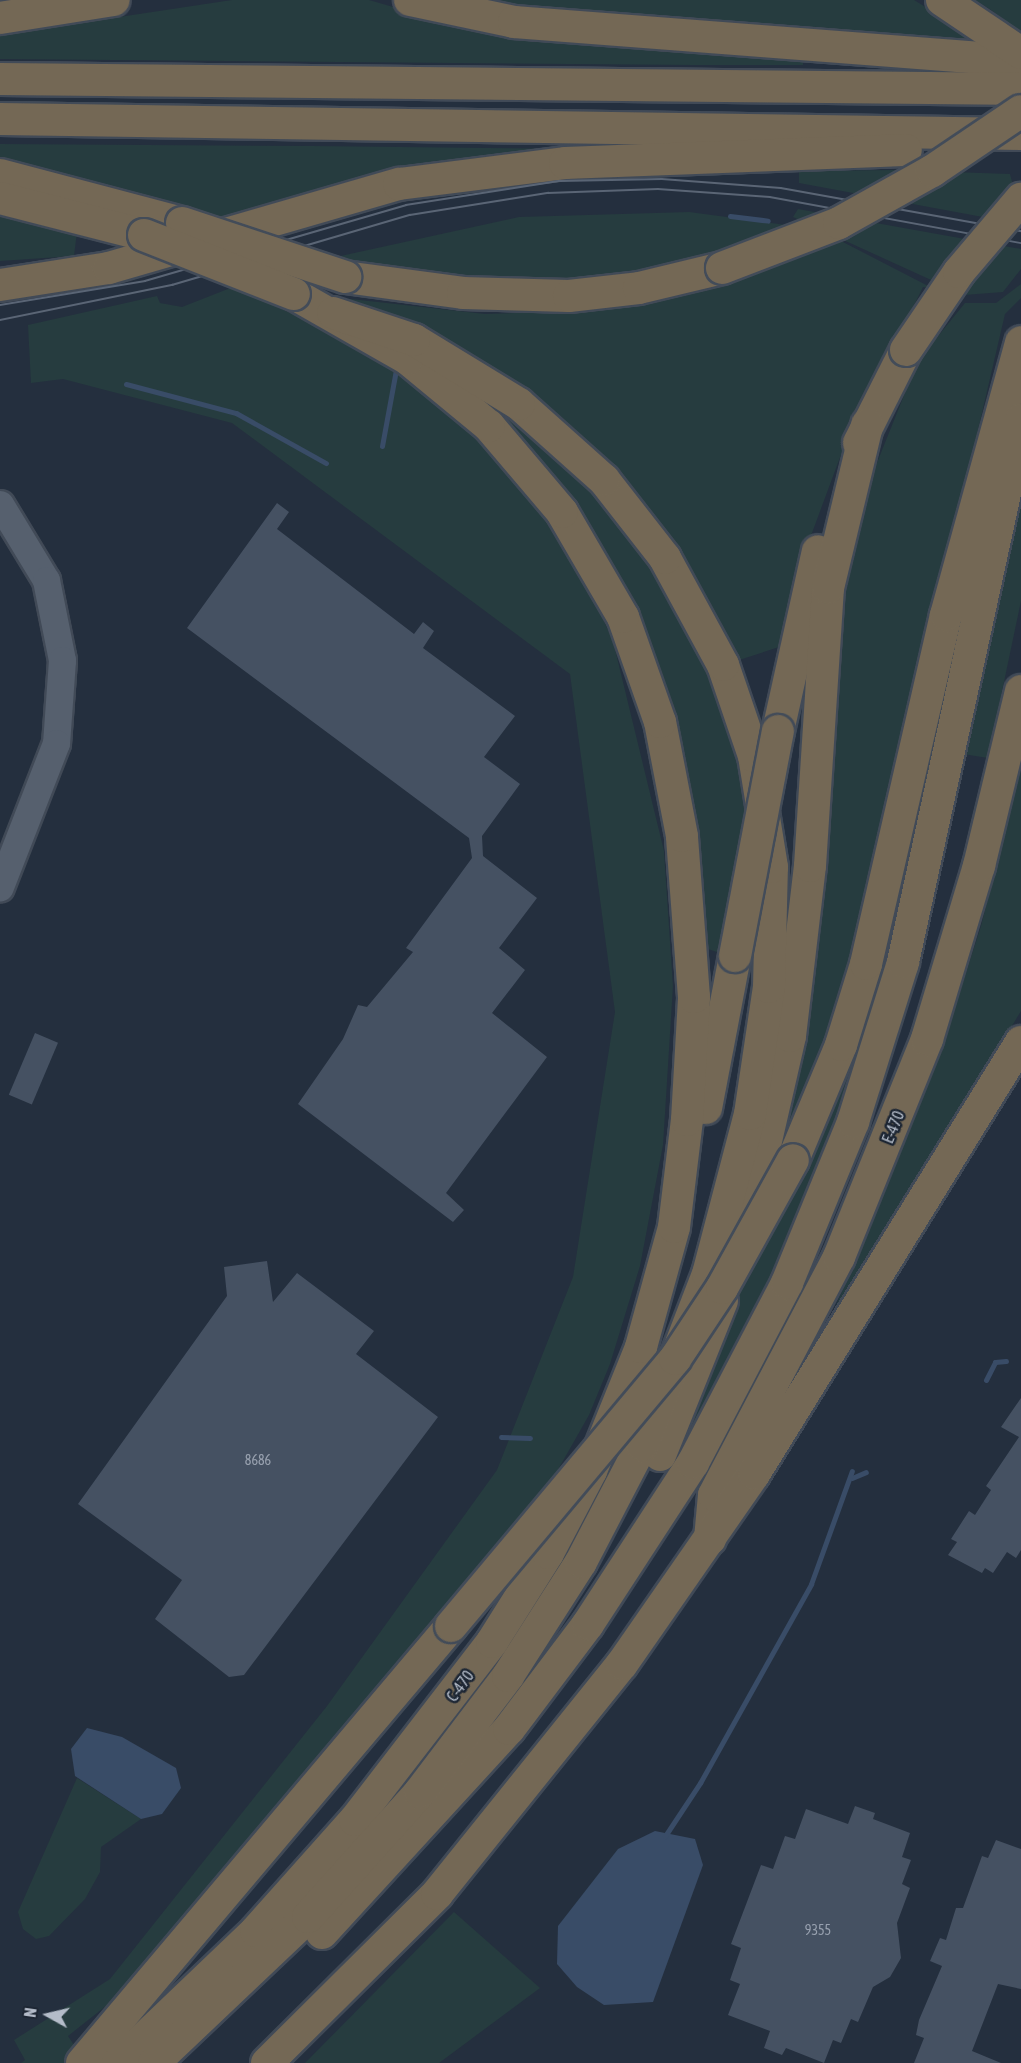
<!DOCTYPE html>
<html>
<head>
<meta charset="utf-8">
<style>
	body { margin:0 }
	#map { position:relative; width:1021px; height:2063px; overflow:hidden; background:#242f3e; font-family:"Asap Condensed",sans-serif }
	div>[style] { position:absolute }
	[style*='--x'] { left:calc(var(--x)*1px); top:calc(var(--y)*1px); width:calc(var(--w)*1px); rotate:calc(var(--a)*1deg) }
	.green>* { inset:0; background:#263c3f }
	.water>* { inset:0; background:#394c67 }
	.stream>* { height:5px; margin:-2.5px; padding:0 2.5px; transform-origin:2.5px; border-radius:2.5px; background:#394c67 }
	.building>* { inset:0; background:#455162; transform-origin:0 0 }
	.roads { filter:drop-shadow(2px 0 #414a57) drop-shadow(-2px 0 #414a57) drop-shadow(0 2px #414a57) drop-shadow(0 -2px #414a57) }
	.major>* { height:27px; margin:-13.5px; padding:0 13.5px; transform-origin:13.5px; border-radius:13.5px; background:#56606e }
	.highway>* { height:32px; margin:-16px; padding:0 16px; transform-origin:16px; border-radius:16px; background:#746855 }
	.tram>* { height:1.5px; margin:-0.75px; padding:0 0.75px; transform-origin:0.75px; border-radius:0.75px; background:#5a6575 }
	.bridges { filter:drop-shadow(2px 0 #434c59) drop-shadow(-2px 0 #434c59) drop-shadow(0 2px #434c59) drop-shadow(0 -2px #434c59) }
	.highway-bridge>* { height:32px; margin:-16px; padding:0 16px; transform-origin:16px; border-radius:16px; background:#746855 }
	span { translate:-50% -50%; white-space:nowrap; text-align:center; line-height:1.15; -webkit-text-stroke:5px #1d2633; paint-order:stroke }
	.number-label { font-size:14px; color:#98a1af }
	.number-label span { -webkit-text-stroke-width:0 }
	.street-label { font-size:16px; color:#b4bcc9 }
	.north { position:absolute; left:18px; top:1985px; width:60px; height:60px; -webkit-text-stroke:4px #1d2633; paint-order:stroke; rotate:278deg; font-size:16px; font-weight:700; line-height:24px; text-align:center; color:#b4bcc9 }
	.north::after { content:''; display:block; margin:auto; width:21px; height:27px; background:#b4bcc9; clip-path:polygon(50% 0,100% 100%,50% 72%,0 100%) }
</style>
</head>
<body>
<div id="map">
	<div class="green">
		<div style="clip-path:polygon(232px 0,369px 0,400px 9px,803px 59px,803px 65px,694px 65px,0 59px,0 35px)"></div>
		<div style="clip-path:polygon(477px 0,914px 0,988px 45px,524px 8px)"></div>
		<div style="clip-path:polygon(975px 0,1021px 0,1021px 32px,991px 10px)"></div>
		<div style="clip-path:polygon(0 144px,311px 146px,588px 149px,228px 224px,100px 184px,0 162px)"></div>
		<div style="clip-path:polygon(893px 170px,1010px 174px,1014px 189px,1021px 192px,1021px 224px,799px 183px,799px 171px)"></div>
		<div style="clip-path:polygon(798px 209px,1021px 249px,1021px 269px,1003px 292px,964px 295px,793px 217px)"></div>
		<div style="clip-path:polygon(689px 212px,801px 227px,692px 264px,575px 282px,434px 281px,336px 257px,519px 217px)"></div>
		<div style="clip-path:polygon(0 214px,77px 232px,74px 256px,0 261px)"></div>
		<div style="clip-path:polygon(841px 241px,934px 289px,923px 287px,842px 452px,809px 541px,782px 646px,733px 662px,641px 510px,388px 318px,342px 298px,485px 314px,606px 310px,728px 285px)"></div>
		<div style="clip-path:polygon(1021px 284px,1021px 298px,1005px 314px,848px 989px,770px 1183px,845px 580px,866px 490px,909px 383px,903px 379px,965px 303px,996px 303px)"></div>
		<div style="clip-path:polygon(233px 287px,343px 337px,400px 372px,475px 433px,537px 505px,585px 579px,613px 641px,664px 851px,673px 986px,663px 1145px,640px 1266px,610px 1364px,589px 1415px,530px 1519px,116px 1998px,68px 2036px,78px 2051px,65px 2063px,21px 2063px,25px 2060px,14px 2040px,110px 1979px,327px 1706px,497px 1470px,573px 1277px,615px 1012px,570px 674px,232px 423px,63px 379px,31px 383px,28px 325px,157px 296px,160px 303px,182px 307px)"></div>
		<div style="clip-path:polygon(448px 370px,530px 426px,629px 525px,717px 678px,754px 817px,720px 953px,705px 948px,698px 853px,647px 643px)"></div>
		<div style="clip-path:polygon(1021px 480px,1021px 601px,988px 758px,963px 754px)"></div>
		<div style="clip-path:polygon(1021px 769px,1021px 1011px,823px 1337px,940px 1054px,981px 926px)"></div>
		<div style="clip-path:polygon(891px 905px,900px 921px,855px 1077px,782px 1263px,670px 1477px,663px 1472px)"></div>
		<div style="clip-path:polygon(77px 1778px,141px 1819px,101px 1847px,100px 1872px,85px 1899px,49px 1936px,36px 1939px,23px 1929px,18px 1912px)"></div>
		<div style="clip-path:polygon(454px 1912px,540px 1988px,439px 2063px,305px 2063px)"></div>
	</div>
	<div class="water">
		<div style="clip-path:polygon(87px 1728px,122px 1737px,176px 1768px,181px 1788px,162px 1814px,141px 1819px,75px 1776px,71px 1749px)"></div>
		<div style="clip-path:polygon(655px 1831px,695px 1839px,703px 1865px,653px 2002px,604px 2005px,577px 1987px,557px 1964px,558px 1926px,618px 1849px)"></div>
	</div>
	<div class="stream">
		<div style="--x:730;--y:216;--w:38;--a:7"></div>
		<div style="--x:126;--y:384;--w:114;--a:14.8"></div>
		<div style="--x:236;--y:413;--w:103;--a:29.1"></div>
		<div style="--x:382;--y:446;--w:77;--a:-79.6"></div>
		<div style="--x:986;--y:1380;--w:20;--a:-63"></div>
		<div style="--x:995;--y:1362;--w:11;--a:-5"></div>
		<div style="--x:501;--y:1437;--w:29;--a:2"></div>
		<div style="--x:852;--y:1478;--w:15;--a:-23"></div>
		<div style="--x:665;--y:1836;--w:64;--a:-56.6"></div>
		<div style="--x:700;--y:1783;--w:228;--a:-60.8"></div>
		<div style="--x:811;--y:1584;--w:120;--a:-70.1"></div>
	</div>
	<div class="building">
		<div style="clip-path:polygon(277px 503px,289px 512px,277px 529px,414px 634px,423px 622px,434px 631px,423px 648px,515px 716px,484px 757px,520px 784px,482px 836px,483px 856px,537px 898px,499px 948px,525px 970px,492px 1013px,547px 1057px,446px 1193px,464px 1210px,453px 1222px,298px 1104px,343px 1039px,358px 1005px,367px 1007px,413px 952px,406px 948px,472px 858px,469px 838px,187px 628px)"></div>
		<div style="left:35px;top:1033px;width:25px;height:67px;rotate:23deg"></div>
		<div style="clip-path:polygon(267px 1261px,273px 1302px,297px 1273px,374px 1331px,356px 1354px,438px 1417px,244px 1675px,229px 1677px,155px 1619px,182px 1580px,78px 1504px,227px 1296px,224px 1267px)"></div>
		<div style="clip-path:polygon(1021px 1398px,1021px 1550px,1016px 1558px,1007px 1552px,993px 1573px,985px 1568px,982px 1573px,948px 1555px,957px 1542px,951px 1539px,969px 1511px,975px 1515px,991px 1490px,986px 1486px,1019px 1437px,1001px 1427px)"></div>
		<div style="clip-path:polygon(855px 1806px,875px 1813px,873px 1819px,910px 1833px,902px 1857px,911px 1860px,902px 1884px,910px 1888px,897px 1923px,901px 1958px,890px 1977px,873px 1987px,858px 2022px,851px 2019px,841px 2043px,833px 2040px,824px 2063px,786px 2048px,782px 2055px,764px 2048px,770px 2031px,728px 2015px,740px 1984px,730px 1980px,741px 1948px,731px 1944px,761px 1865px,773px 1869px,785px 1836px,795px 1839px,806px 1809px,848px 1824px)"></div>
		<div style="clip-path:polygon(996px 1840px,1021px 1849px,1021px 1989px,998px 1984px,972px 2051px,1001px 2063px,914px 2063px,924px 2038px,916px 2035px,919px 2020px,942px 1966px,930px 1961px,940px 1938px,946px 1940px,956px 1908px,963px 1908px,982px 1856px,988px 1858px)"></div>
	</div>
	<div class="roads">
		<div class="major">
			<div style="--x:0;--y:504;--w:89;--a:58.8"></div>
			<div style="--x:46;--y:580;--w:82;--a:78.7"></div>
			<div style="--x:62;--y:660;--w:83;--a:94.1"></div>
			<div style="--x:56;--y:743;--w:155;--a:111.3"></div>
		</div>
		<div class="highway">
			<div style="--x:410;--y:0;--w:106;--a:11.9"></div>
			<div style="--x:514;--y:22;--w:508;--a:4.4"></div>
			<div style="--x:942;--y:0;--w:95;--a:33.9"></div>
			<div style="--x:0;--y:18;--w:115;--a:-9"></div>
			<div style="--x:0;--y:79;--w:1021;--a:0.56"></div>
			<div style="--x:0;--y:119;--w:1021;--a:0.84"></div>
			<div style="--x:0;--y:175;--w:188;--a:14.8"></div>
			<div style="--x:0;--y:198;--w:149;--a:14.4"></div>
			<div style="--x:345;--y:277;--w:119;--a:7.7"></div>
			<div style="--x:463;--y:293;--w:106;--a:1.6"></div>
			<div style="--x:569;--y:296;--w:70;--a:-6.5"></div>
			<div style="--x:639;--y:288;--w:85;--a:-13.5"></div>
			<div style="--x:0;--y:285;--w:110;--a:-8.9"></div>
			<div style="--x:109;--y:268;--w:302;--a:-16.2"></div>
			<div style="--x:399;--y:184;--w:167;--a:-7.2"></div>
			<div style="--x:565;--y:163;--w:341;--a:-2.2"></div>
			<div style="--x:859;--y:443;--w:104;--a:-63.2"></div>
			<div style="--x:778;--y:731;--w:184;--a:-77.5"></div>
			<div style="--x:706;--y:1108;--w:155;--a:-79.2"></div>
			<div style="--x:793;--y:1160;--w:125;--a:-67.3"></div>
			<div style="--x:841;--y:1045;--w:85;--a:-72.8"></div>
			<div style="--x:866;--y:964;--w:358;--a:-77.1"></div>
			<div style="--x:946;--y:615;--w:283;--a:-74.6"></div>
			<div style="--x:744;--y:1237;--w:206;--a:-77.1"></div>
			<div style="--x:790;--y:1036;--w:171;--a:-83.3"></div>
			<div style="--x:810;--y:866;--w:279;--a:-86.3"></div>
			<div style="--x:828;--y:588;--w:168;--a:-76.5"></div>
			<div style="--x:660;--y:1455;--w:166;--a:-68.1"></div>
			<div style="--x:710;--y:1539;--w:44;--a:-84.8"></div>
			<div style="--x:714;--y:1495;--w:269;--a:-62.3"></div>
			<div style="--x:839;--y:1257;--w:235;--a:-68"></div>
			<div style="--x:927;--y:1039;--w:181;--a:-73.3"></div>
			<div style="--x:979;--y:866;--w:180;--a:-76.5"></div>
			<div style="--x:322;--y:1933;--w:277;--a:-47.5"></div>
			<div style="--x:509;--y:1729;--w:131;--a:-53"></div>
			<div style="--x:588;--y:1624;--w:192;--a:-56.9"></div>
			<div style="--x:693;--y:1463;--w:203;--a:-62.4"></div>
			<div style="--x:787;--y:1283;--w:174;--a:-67.7"></div>
			<div style="--x:853;--y:1122;--w:168;--a:-72.6"></div>
			<div style="--x:903;--y:962;--w:555;--a:-77.72"></div>
			<div style="--x:82;--y:2063;--w:572;--a:-49.82"></div>
			<div style="--x:118;--y:2063;--w:191;--a:-43.7"></div>
			<div style="--x:256;--y:1931;--w:149;--a:-48.3"></div>
			<div style="--x:355;--y:1820;--w:225;--a:-52.4"></div>
			<div style="--x:492;--y:1642;--w:105;--a:-57.8"></div>
			<div style="--x:548;--y:1553;--w:93;--a:-62.3"></div>
			<div style="--x:591;--y:1471;--w:134;--a:-68"></div>
			<div style="--x:641;--y:1347;--w:124;--a:-74.6"></div>
			<div style="--x:674;--y:1227;--w:108;--a:-83.1"></div>
			<div style="--x:687;--y:1120;--w:123;--a:-86.7"></div>
			<div style="--x:694;--y:997;--w:161;--a:-94.3"></div>
			<div style="--x:682;--y:836;--w:116;--a:-100.9"></div>
			<div style="--x:660;--y:722;--w:111;--a:-109.4"></div>
			<div style="--x:623;--y:617;--w:121;--a:-120.2"></div>
			<div style="--x:562;--y:512;--w:113;--a:-130.3"></div>
			<div style="--x:489;--y:426;--w:105;--a:-140.4"></div>
			<div style="--x:408;--y:359;--w:131;--a:-150.3"></div>
			<div style="--x:154;--y:2063;--w:212;--a:-43.5"></div>
			<div style="--x:308;--y:1917;--w:168;--a:-48.1"></div>
			<div style="--x:420;--y:1792;--w:146;--a:-52.8"></div>
			<div style="--x:508;--y:1676;--w:135;--a:-57.4"></div>
			<div style="--x:581;--y:1562;--w:132;--a:-62.5"></div>
			<div style="--x:642;--y:1445;--w:183;--a:-68.9"></div>
			<div style="--x:708;--y:1274;--w:165;--a:-75.3"></div>
			<div style="--x:750;--y:1114;--w:128;--a:-81.5"></div>
			<div style="--x:769;--y:987;--w:120;--a:-88.6"></div>
			<div style="--x:772;--y:867;--w:112;--a:-99.2"></div>
			<div style="--x:754;--y:756;--w:96;--a:-108.8"></div>
			<div style="--x:723;--y:665;--w:122;--a:-118.5"></div>
			<div style="--x:665;--y:558;--w:99;--a:-128"></div>
			<div style="--x:604;--y:480;--w:114;--a:-138.2"></div>
			<div style="--x:519;--y:404;--w:123;--a:-148.6"></div>
			<div style="--x:414;--y:340;--w:85;--a:-161.6"></div>
			<div style="--x:267;--y:2063;--w:240;--a:-44.8"></div>
			<div style="--x:437;--y:1894;--w:295;--a:-51.2"></div>
			<div style="--x:622;--y:1664;--w:231;--a:-55.2"></div>
			<div style="--x:754;--y:1474;--w:508;--a:-58.28"></div>
		</div>
	</div>
	<div class="tram">
		<div style="--x:0;--y:305;--w:147;--a:-9.4"></div>
		<div style="--x:145;--y:281;--w:272;--a:-16.2"></div>
		<div style="--x:406;--y:205;--w:156;--a:-8.9"></div>
		<div style="--x:560;--y:181;--w:102;--a:-1.1"></div>
		<div style="--x:662;--y:179;--w:119;--a:4.3"></div>
		<div style="--x:781;--y:188;--w:244;--a:10.2"></div>
		<div style="--x:0;--y:320;--w:176;--a:-11.5"></div>
		<div style="--x:172;--y:285;--w:248;--a:-16.4"></div>
		<div style="--x:410;--y:215;--w:140;--a:-9.1"></div>
		<div style="--x:548;--y:193;--w:110;--a:-2.1"></div>
		<div style="--x:658;--y:189;--w:112;--a:4.1"></div>
		<div style="--x:770;--y:197;--w:255;--a:10.4"></div>
	</div>
	<div class="bridges">
		<div class="highway-bridge">
			<div style="--x:182;--y:223;--w:172;--a:18.3"></div>
			<div style="--x:144;--y:235;--w:161;--a:21.5"></div>
			<div style="--x:722;--y:268;--w:125;--a:-21"></div>
			<div style="--x:839;--y:223;--w:107;--a:-29.2"></div>
			<div style="--x:932;--y:171;--w:107;--a:-34"></div>
			<div style="--x:906;--y:350;--w:94;--a:-55.8"></div>
			<div style="--x:959;--y:272;--w:96;--a:-49.7"></div>
			<div style="--x:735;--y:956;--w:229;--a:-79.2"></div>
			<div style="--x:451;--y:1626;--w:349;--a:-50"></div>
			<div style="--x:675;--y:1359;--w:85;--a:-56.5"></div>
			<div style="--x:722;--y:1288;--w:146;--a:-61"></div>
		</div>
	</div>
	<div class="number-label">
		<span style="left:258px;top:1460px">8686</span>
		<span style="left:818px;top:1930px">9355</span>
	</div>
	<div class="street-label">
		<span style="left:893px;top:1127px;rotate:-68deg">E-470</span>
		<span style="left:460px;top:1686px;rotate:-54deg">C-470</span>
	</div>
	<div class="north">N</div>
</div>
</body>
</html>
